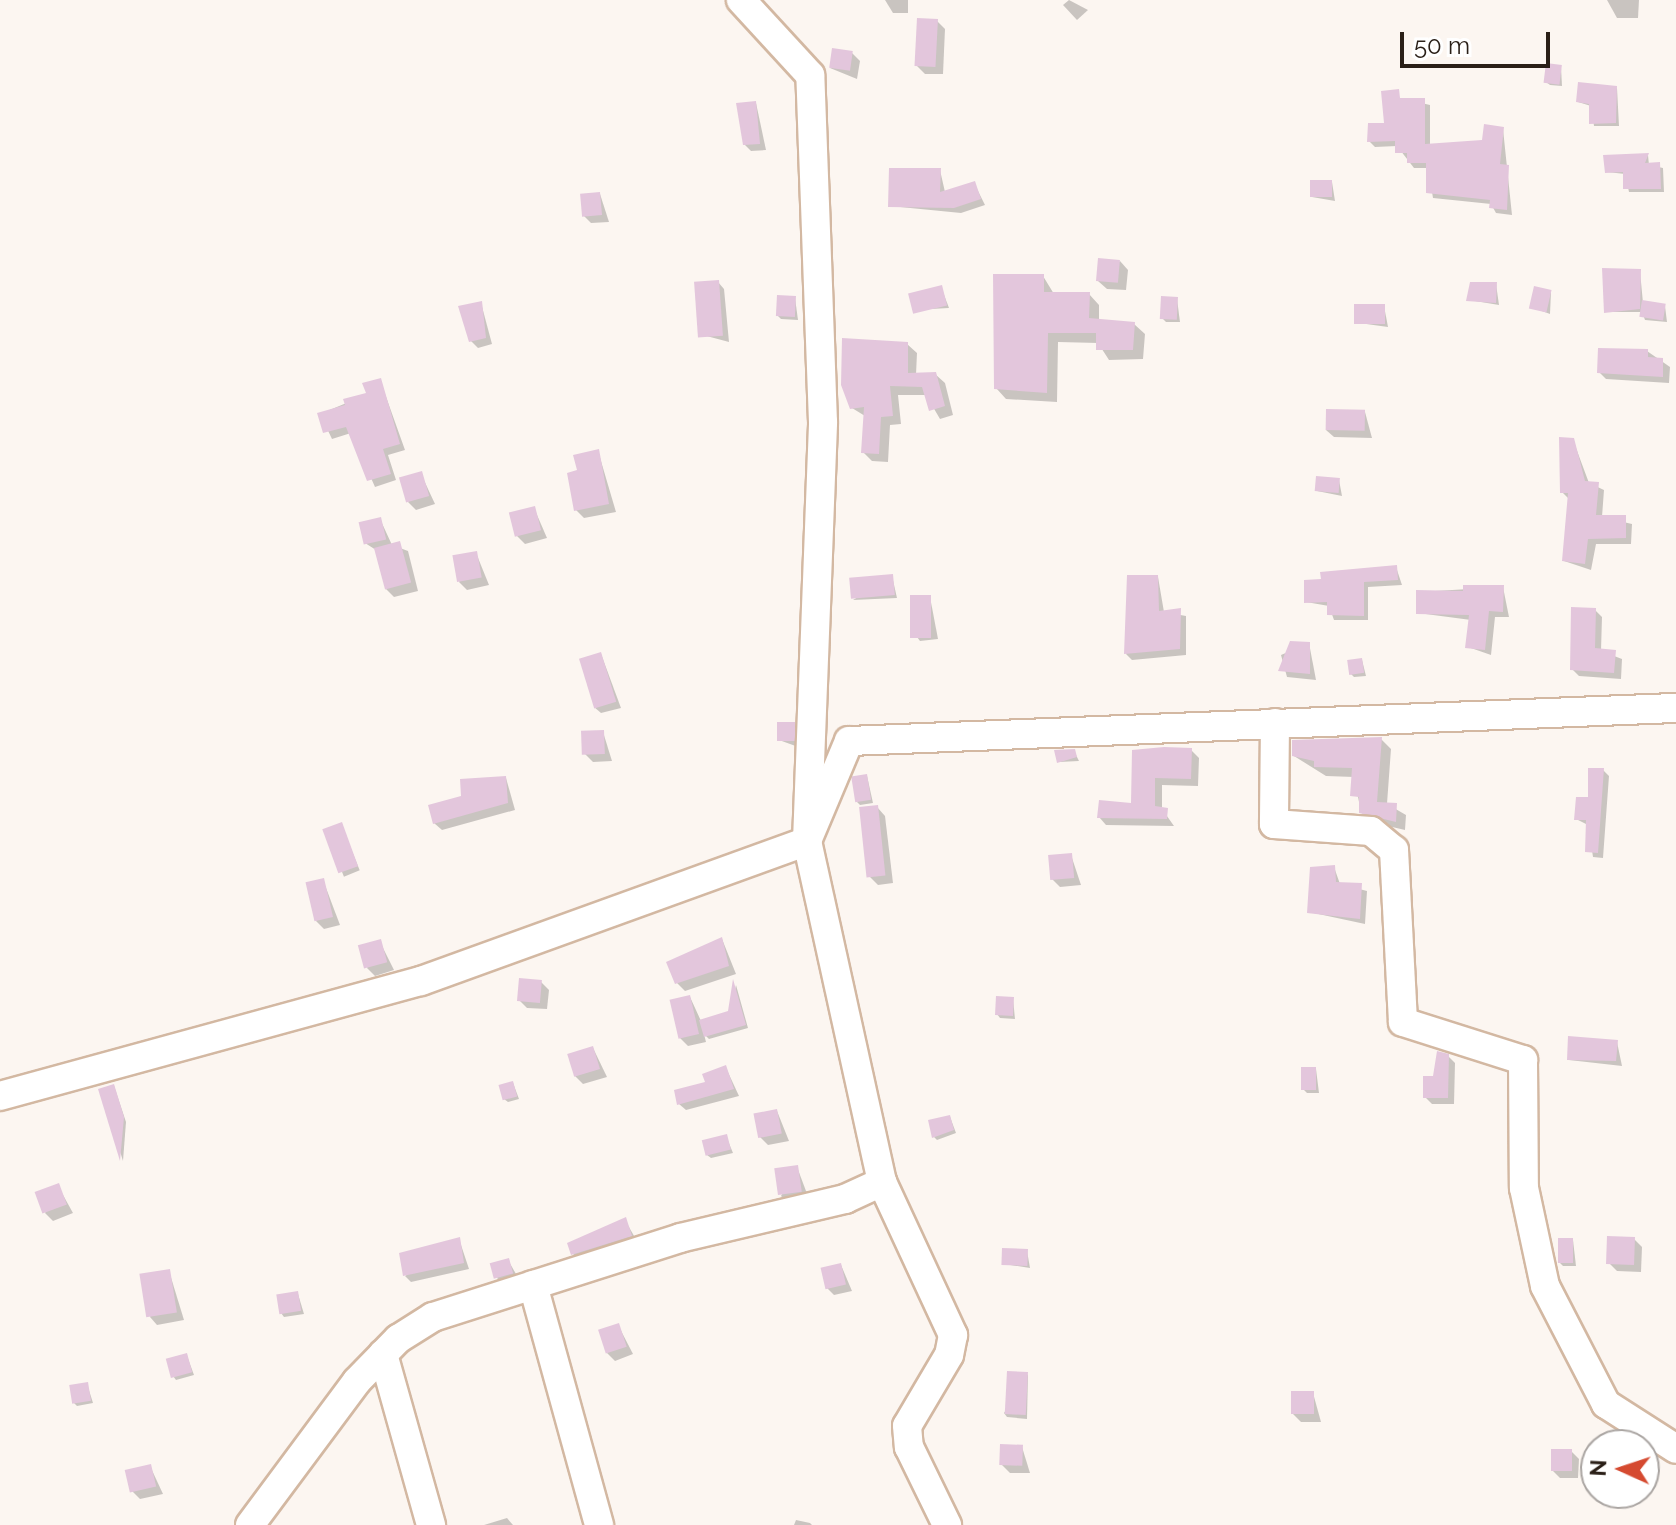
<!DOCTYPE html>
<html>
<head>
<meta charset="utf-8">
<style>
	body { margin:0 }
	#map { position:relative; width:1676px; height:1525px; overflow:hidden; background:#fcf6f1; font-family:Raleway,sans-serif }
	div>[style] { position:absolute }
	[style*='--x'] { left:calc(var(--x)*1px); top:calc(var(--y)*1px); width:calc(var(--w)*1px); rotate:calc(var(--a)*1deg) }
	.shadow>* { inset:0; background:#0003; transform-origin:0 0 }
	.building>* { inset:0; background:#e3c6dc; transform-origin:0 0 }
	.roads { filter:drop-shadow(2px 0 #d3b8a2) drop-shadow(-2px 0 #d3b8a2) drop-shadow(0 2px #d3b8a2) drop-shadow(0 -2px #d3b8a2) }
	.minor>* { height:28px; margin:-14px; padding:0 14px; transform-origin:14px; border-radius:14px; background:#fff }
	span { translate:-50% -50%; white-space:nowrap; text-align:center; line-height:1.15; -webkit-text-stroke:6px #fff; paint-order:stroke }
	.north { position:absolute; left:1580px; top:1429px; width:80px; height:80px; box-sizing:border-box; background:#fff; border:2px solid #aaa5a2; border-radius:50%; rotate:273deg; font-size:22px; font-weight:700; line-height:32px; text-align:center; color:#2a1f17 }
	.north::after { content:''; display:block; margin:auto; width:28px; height:36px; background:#d54a30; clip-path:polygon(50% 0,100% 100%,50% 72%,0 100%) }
	.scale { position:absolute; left:1400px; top:32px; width:150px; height:36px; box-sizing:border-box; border:4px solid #2a1f17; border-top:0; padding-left:10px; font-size:24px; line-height:28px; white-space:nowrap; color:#2a1f17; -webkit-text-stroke:6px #fff; paint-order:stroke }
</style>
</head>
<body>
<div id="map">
	<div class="shadow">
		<div style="clip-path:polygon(885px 0,908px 0,908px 13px,893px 13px)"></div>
		<div style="clip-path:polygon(1069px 0,1088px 10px,1077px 20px,1063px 5px)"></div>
		<div style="clip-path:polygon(1607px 0,1639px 0,1638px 18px,1617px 18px)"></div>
		<div style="clip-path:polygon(937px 21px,945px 29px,943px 74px,925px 74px,917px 66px)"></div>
		<div style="clip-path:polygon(852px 53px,860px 61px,857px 79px,830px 68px)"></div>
		<div style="clip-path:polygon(1561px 67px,1562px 86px,1550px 85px,1546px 82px)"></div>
		<div style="clip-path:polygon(1617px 88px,1619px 126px,1594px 126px,1591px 106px,1578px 102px)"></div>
		<div style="clip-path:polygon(1383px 94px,1430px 105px,1430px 146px,1483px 142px,1503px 129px,1512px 215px,1496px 213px,1491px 204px,1433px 198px,1428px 168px,1414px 168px,1397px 146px,1375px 147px,1369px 141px,1387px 125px)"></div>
		<div style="clip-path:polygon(756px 103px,766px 150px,751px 151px,744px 144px)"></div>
		<div style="clip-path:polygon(1648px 155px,1649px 165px,1663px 168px,1664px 192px,1629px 192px,1625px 174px,1607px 172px,1606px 157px)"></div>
		<div style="clip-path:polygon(940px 170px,945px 192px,974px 183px,985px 205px,961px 213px,890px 206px)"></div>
		<div style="clip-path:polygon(1332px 182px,1335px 201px,1312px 197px)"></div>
		<div style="clip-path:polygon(600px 194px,609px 222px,591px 223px,583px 215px)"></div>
		<div style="clip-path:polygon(1120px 261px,1128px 270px,1126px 290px,1107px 289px,1098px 281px)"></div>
		<div style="clip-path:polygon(1640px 271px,1643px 303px,1665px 306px,1667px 322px,1645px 320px,1642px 312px,1606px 312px)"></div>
		<div style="clip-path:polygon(1043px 276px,1054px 294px,1089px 294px,1099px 305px,1099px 321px,1134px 324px,1145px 334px,1143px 359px,1109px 360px,1098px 343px,1058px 342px,1057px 402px,1006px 399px,996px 388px)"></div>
		<div style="clip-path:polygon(718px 282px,724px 289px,729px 342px,699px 334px)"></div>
		<div style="clip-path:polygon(1496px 284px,1499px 305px,1469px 300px)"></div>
		<div style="clip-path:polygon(941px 287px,949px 308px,912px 310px)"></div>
		<div style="clip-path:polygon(1551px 292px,1550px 314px,1531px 307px)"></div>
		<div style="clip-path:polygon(795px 298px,798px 320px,781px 319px,778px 316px)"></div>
		<div style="clip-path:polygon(1177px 299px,1180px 322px,1166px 322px,1163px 319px)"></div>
		<div style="clip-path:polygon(481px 303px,492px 344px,478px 348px,471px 341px)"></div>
		<div style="clip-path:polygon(1384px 306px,1388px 327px,1359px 323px)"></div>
		<div style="clip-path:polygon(907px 344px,917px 353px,916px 375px,935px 374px,945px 383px,953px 415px,940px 419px,926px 395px,898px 395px,901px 424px,890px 425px,888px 462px,872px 461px,863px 452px,865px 416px,852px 408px)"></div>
		<div style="clip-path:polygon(1647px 351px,1670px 367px,1669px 383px,1606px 379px,1599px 372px)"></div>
		<div style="clip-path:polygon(380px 380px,405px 450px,388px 455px,396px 480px,375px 487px,351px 433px,332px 439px,320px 414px,368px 394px)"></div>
		<div style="clip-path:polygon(1365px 412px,1372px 438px,1334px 437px,1326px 430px)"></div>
		<div style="clip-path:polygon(1573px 440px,1589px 483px,1604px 490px,1602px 517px,1632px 524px,1631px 544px,1596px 544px,1591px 570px,1564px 561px,1569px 499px,1562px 492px)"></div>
		<div style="clip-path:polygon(598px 451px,616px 512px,584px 518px,576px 510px,579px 471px)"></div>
		<div style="clip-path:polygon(421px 474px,435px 504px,416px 510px,408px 502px)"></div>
		<div style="clip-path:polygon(1339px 480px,1342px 496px,1317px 491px)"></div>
		<div style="clip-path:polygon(534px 508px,547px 538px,525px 544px,517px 536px)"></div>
		<div style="clip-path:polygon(380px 519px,392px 545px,408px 551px,418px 591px,394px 597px,386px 589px,376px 550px,365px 543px)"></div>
		<div style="clip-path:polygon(476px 553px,489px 585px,467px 590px,459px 582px)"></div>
		<div style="clip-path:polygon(1396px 567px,1402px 585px,1368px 587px,1368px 620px,1334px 620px,1329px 606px,1306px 602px)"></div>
		<div style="clip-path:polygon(892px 576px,897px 598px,853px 600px)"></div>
		<div style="clip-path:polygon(1158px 577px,1164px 612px,1186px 616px,1186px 655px,1132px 660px,1126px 654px)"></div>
		<div style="clip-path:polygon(1503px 587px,1509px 617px,1495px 617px,1491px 655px,1468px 647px,1471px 620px,1418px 613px,1418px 592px)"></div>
		<div style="clip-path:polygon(930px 597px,938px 639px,920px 641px,917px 637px)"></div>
		<div style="clip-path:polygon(1595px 610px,1602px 617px,1601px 651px,1622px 659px,1621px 679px,1579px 676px,1572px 669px)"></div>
		<div style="clip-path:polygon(1309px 643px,1316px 680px,1287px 677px,1281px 655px)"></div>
		<div style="clip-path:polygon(601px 654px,621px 708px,601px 713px,594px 707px)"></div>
		<div style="clip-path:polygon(1362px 660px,1366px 676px,1354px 677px,1350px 673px)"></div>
		<div style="clip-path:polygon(794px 724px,802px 732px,801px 748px,779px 740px)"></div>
		<div style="clip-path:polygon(603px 732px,612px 761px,593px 762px,585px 754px)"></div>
		<div style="clip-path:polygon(1381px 739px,1391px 749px,1387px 804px,1406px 815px,1405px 830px,1371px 822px,1361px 812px,1354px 777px,1326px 776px,1294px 756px)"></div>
		<div style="clip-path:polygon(1191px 750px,1199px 758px,1198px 786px,1162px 785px,1162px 809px,1174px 826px,1106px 825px,1099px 817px,1133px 806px,1134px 752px)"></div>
		<div style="clip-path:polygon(1074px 751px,1079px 761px,1059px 762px)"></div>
		<div style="clip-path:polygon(1603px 770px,1609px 776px,1603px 858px,1593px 857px,1588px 825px,1576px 819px)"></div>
		<div style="clip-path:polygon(867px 776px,873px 803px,860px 805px,857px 802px)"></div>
		<div style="clip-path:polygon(506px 778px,515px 810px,442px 830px,434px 823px,464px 797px)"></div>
		<div style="clip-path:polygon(877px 807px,885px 816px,893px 883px,878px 885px,870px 877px)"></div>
		<div style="left:341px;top:824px;width:50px;height:17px;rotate:68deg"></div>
		<div style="clip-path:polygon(1071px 855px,1081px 885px,1060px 887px,1052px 879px)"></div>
		<div style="clip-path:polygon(1334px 867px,1340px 884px,1367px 891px,1365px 924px,1309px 912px)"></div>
		<div style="clip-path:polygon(323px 880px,340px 925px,324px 929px,316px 921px)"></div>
		<div style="clip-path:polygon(722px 939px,736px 974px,685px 991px,677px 983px)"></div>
		<div style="clip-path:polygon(380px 942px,394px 970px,375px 976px,367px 968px)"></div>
		<div style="clip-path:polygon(541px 982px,549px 990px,547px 1009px,527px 1008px,519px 1000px)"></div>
		<div style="clip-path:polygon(736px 985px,748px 1028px,709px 1039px,704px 1034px,706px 1042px,688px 1046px,680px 1038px,690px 997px,701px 1021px,730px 1013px)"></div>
		<div style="clip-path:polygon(1013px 999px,1015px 1019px,1000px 1018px,997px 1014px)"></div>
		<div style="clip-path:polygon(1617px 1042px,1622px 1066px,1569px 1060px)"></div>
		<div style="clip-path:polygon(593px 1048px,607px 1077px,583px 1084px,575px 1076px)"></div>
		<div style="clip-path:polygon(1448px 1056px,1455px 1063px,1454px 1104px,1432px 1104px,1425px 1097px)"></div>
		<div style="clip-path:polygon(726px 1068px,739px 1096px,686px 1110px,679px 1104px)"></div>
		<div style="clip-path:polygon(1316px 1069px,1319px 1093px,1307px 1093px,1303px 1089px)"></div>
		<div style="clip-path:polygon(513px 1083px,519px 1099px,508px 1102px,504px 1099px)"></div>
		<div style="clip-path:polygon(114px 1086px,126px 1122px,123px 1161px,101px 1090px)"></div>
		<div style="clip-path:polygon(777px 1111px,789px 1141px,768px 1145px,760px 1137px)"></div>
		<div style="clip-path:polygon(950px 1117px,956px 1133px,937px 1140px,934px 1137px)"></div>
		<div style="clip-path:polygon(726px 1136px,733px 1153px,711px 1158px,707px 1155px)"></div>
		<div style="clip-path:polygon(797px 1167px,809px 1199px,789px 1204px,781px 1196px)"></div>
		<div style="clip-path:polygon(58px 1186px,73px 1213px,53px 1221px,45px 1213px)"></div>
		<div style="clip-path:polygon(625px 1220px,638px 1243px,581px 1262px,573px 1254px)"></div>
		<div style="clip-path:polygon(459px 1239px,469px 1269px,411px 1282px,405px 1276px)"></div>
		<div style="clip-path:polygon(1634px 1239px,1642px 1247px,1641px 1272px,1617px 1271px,1609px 1263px)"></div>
		<div style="clip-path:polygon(1573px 1240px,1576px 1266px,1563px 1266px,1560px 1263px)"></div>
		<div style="clip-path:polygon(1027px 1251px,1030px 1268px,1004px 1264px)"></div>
		<div style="clip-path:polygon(508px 1260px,520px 1281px,505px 1286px,497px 1278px)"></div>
		<div style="clip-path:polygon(841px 1265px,852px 1291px,834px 1295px,826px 1287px)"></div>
		<div style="clip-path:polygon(169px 1271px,184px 1320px,157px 1325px,150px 1317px)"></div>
		<div style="clip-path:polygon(298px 1294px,304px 1314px,284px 1317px,281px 1313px)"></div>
		<div style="clip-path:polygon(618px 1325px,633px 1354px,615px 1361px,607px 1353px)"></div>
		<div style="clip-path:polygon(187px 1356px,194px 1375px,176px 1380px,173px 1376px)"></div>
		<div style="clip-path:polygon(1028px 1374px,1027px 1419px,1007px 1417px,1004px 1413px)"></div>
		<div style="clip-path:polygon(87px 1384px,93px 1403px,77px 1406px,73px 1402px)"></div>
		<div style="clip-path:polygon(1313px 1393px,1321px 1422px,1301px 1422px,1293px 1414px)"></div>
		<div style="clip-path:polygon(1022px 1447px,1030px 1473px,1010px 1473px,1002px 1465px)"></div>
		<div style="clip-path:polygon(1571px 1451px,1579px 1459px,1578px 1478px,1560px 1478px,1552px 1470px)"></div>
		<div style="clip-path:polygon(150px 1466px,163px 1494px,140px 1499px,132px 1491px)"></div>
		<div style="clip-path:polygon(507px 1518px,513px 1525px,484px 1525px)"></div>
		<div style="clip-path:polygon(796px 1520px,810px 1523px,812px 1525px,794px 1525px)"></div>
	</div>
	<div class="building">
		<div style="left:917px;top:18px;width:21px;height:48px;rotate:3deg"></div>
		<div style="left:832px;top:48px;width:21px;height:20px;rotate:8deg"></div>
		<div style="left:1546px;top:63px;width:16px;height:20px;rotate:7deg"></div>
		<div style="clip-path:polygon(1578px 82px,1617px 86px,1616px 123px,1589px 124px,1589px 104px,1576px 102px)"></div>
		<div style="clip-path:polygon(1399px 89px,1400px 98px,1425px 98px,1425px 144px,1482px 140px,1484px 124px,1504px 127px,1500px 164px,1509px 165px,1507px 210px,1489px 208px,1490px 200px,1426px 193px,1426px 163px,1407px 163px,1407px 153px,1395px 153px,1395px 141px,1367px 142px,1368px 123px,1384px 123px,1381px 91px)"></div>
		<div style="clip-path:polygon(756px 101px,760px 144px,743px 145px,736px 103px)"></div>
		<div style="clip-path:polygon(1649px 153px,1645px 163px,1660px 162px,1661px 189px,1623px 189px,1623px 172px,1605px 173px,1603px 155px)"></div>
		<div style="clip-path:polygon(889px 168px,941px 168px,940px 192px,975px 181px,981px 199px,954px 208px,888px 207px)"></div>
		<div style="left:1310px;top:180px;width:22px;height:17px"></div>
		<div style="left:600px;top:192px;width:23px;height:20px;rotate:85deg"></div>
		<div style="left:1098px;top:258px;width:22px;height:23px;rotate:5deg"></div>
		<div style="clip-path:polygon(1602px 268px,1641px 269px,1640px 309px,1604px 313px)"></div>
		<div style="clip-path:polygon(993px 274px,1044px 274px,1044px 292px,1090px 292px,1089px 318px,1135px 322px,1133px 350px,1096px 350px,1096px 333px,1048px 333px,1047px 393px,994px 389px)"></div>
		<div style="left:719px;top:280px;width:56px;height:25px;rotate:86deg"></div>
		<div style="clip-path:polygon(1470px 282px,1497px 282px,1496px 303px,1466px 301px)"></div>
		<div style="left:942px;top:285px;width:21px;height:35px;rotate:76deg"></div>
		<div style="left:1534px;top:286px;width:18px;height:23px;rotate:13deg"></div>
		<div style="left:777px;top:295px;width:19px;height:21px;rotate:3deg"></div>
		<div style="left:1161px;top:296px;width:17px;height:23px;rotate:3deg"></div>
		<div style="left:1642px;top:300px;width:24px;height:17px;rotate:9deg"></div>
		<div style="clip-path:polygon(482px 301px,486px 338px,469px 342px,458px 306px)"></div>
		<div style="left:1354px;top:304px;width:31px;height:20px"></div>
		<div style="clip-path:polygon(842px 338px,908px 342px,908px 373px,936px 372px,945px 406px,929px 411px,922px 387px,890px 386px,893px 416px,881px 417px,879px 454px,861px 453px,864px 407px,850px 409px,841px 385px)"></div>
		<div style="clip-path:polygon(1598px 348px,1648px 349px,1648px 357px,1663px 358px,1663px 377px,1597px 373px)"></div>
		<div style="clip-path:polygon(381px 378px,400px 444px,383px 449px,391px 474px,367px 481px,346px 427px,323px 433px,317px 413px,345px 405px,343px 399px,366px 393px,362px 383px)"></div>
		<div style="left:1326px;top:409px;width:39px;height:21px;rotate:1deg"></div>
		<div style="clip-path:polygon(1559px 437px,1574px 438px,1585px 481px,1599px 482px,1596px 515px,1626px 515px,1626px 538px,1588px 539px,1585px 564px,1562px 561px,1568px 493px,1560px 493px)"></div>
		<div style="clip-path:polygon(599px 449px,609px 504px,574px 511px,567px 473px,577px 470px,573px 455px)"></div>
		<div style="left:422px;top:471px;width:26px;height:24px;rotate:74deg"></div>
		<div style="left:1316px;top:476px;width:24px;height:15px;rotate:5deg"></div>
		<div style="left:535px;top:506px;width:25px;height:27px;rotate:76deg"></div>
		<div style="left:381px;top:517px;width:23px;height:23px;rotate:77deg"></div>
		<div style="left:400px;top:541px;width:43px;height:27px;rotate:75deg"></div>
		<div style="left:477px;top:551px;width:27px;height:25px;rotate:80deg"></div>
		<div style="clip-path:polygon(1397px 565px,1398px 580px,1364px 582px,1364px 616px,1327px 615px,1327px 602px,1304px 603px,1304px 580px,1321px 579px,1320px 572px)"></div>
		<div style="left:893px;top:574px;width:21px;height:44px;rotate:85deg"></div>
		<div style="clip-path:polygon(1127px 575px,1158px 575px,1159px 611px,1181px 608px,1180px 649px,1124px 654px)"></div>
		<div style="clip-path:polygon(1463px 585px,1504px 585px,1503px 612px,1489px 611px,1485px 650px,1465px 648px,1469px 615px,1416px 614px,1416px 590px,1463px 591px)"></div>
		<div style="left:910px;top:595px;width:21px;height:43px"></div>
		<div style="clip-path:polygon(1571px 607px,1596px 608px,1595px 648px,1616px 650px,1614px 673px,1570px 670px)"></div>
		<div style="clip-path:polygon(1290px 641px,1310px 642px,1310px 674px,1278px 671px)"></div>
		<div style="left:601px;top:652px;width:52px;height:23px;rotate:73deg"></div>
		<div style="left:1362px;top:658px;width:15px;height:15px;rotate:82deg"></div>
		<div style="left:777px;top:722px;width:18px;height:19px"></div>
		<div style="left:604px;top:730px;width:24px;height:23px;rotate:88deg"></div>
		<div style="clip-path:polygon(1382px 737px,1377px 802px,1397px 803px,1396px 822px,1359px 813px,1359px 797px,1350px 796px,1352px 768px,1314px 767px,1314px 761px,1292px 756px,1292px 740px)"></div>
		<div style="clip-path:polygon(1164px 747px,1192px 748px,1191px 779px,1155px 778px,1155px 806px,1168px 808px,1167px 819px,1097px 818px,1099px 800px,1131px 803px,1132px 750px)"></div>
		<div style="clip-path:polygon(1075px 749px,1077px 757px,1057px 763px,1054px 750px)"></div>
		<div style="clip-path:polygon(1588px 768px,1604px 768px,1598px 853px,1585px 852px,1586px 820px,1574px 820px,1576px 797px,1588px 797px)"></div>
		<div style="left:867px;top:774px;width:26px;height:16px;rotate:81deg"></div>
		<div style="clip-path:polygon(506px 776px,508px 803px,433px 824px,428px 805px,461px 796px,460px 779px)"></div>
		<div style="left:878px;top:805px;width:71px;height:19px;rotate:84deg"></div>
		<div style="left:342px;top:822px;width:47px;height:21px;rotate:70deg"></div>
		<div style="left:1072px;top:853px;width:25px;height:24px;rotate:85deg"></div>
		<div style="clip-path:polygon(1335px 865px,1336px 882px,1362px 883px,1360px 919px,1307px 913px,1310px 867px)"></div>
		<div style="left:324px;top:878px;width:40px;height:19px;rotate:77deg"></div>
		<div style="clip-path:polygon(722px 937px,729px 966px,675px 984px,666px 962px)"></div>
		<div style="left:381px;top:939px;width:24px;height:24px;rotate:75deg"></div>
		<div style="left:519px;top:978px;width:23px;height:23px;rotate:5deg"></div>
		<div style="clip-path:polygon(733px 979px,746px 1025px,704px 1037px,699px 1020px,728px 1011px)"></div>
		<div style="left:690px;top:995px;width:40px;height:21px;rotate:77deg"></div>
		<div style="left:996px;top:996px;width:18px;height:19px;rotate:3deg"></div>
		<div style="clip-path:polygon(1568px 1036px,1618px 1040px,1616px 1061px,1567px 1060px)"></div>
		<div style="left:593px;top:1046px;width:24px;height:27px;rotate:73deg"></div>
		<div style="clip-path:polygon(1437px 1051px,1449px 1054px,1448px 1098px,1423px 1098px,1423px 1076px,1433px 1076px)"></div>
		<div style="clip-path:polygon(726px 1065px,734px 1089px,677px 1105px,674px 1090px,705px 1082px,702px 1074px)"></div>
		<div style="left:1301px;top:1067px;width:15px;height:23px"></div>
		<div style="left:513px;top:1081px;width:16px;height:15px;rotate:75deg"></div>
		<div style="clip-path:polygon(114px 1084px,124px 1117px,120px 1161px,98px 1089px)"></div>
		<div style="left:777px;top:1109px;width:25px;height:24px;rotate:79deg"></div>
		<div style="clip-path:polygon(950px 1115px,954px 1130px,932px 1138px,928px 1120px)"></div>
		<div style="left:727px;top:1134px;width:16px;height:26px;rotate:76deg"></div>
		<div style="left:798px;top:1165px;width:27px;height:24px;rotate:82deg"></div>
		<div style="left:59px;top:1183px;width:23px;height:26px;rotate:70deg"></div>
		<div style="clip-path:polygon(626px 1217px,632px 1236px,571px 1255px,567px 1243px)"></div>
		<div style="left:1607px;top:1236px;width:28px;height:28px;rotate:2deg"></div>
		<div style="clip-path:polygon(460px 1237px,464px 1263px,403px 1276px,399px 1253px)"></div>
		<div style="left:1558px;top:1238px;width:15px;height:25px"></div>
		<div style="left:1002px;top:1248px;width:26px;height:17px;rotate:2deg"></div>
		<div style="left:509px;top:1258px;width:16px;height:20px;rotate:75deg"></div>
		<div style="left:841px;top:1263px;width:22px;height:21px;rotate:77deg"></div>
		<div style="left:170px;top:1269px;width:44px;height:31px;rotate:81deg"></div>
		<div style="left:298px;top:1291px;width:20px;height:22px;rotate:81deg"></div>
		<div style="left:619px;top:1323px;width:25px;height:22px;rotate:72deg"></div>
		<div style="left:187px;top:1353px;width:20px;height:22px;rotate:75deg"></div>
		<div style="left:1007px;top:1371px;width:21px;height:43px;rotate:3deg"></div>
		<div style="left:88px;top:1382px;width:19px;height:19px;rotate:81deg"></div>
		<div style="left:1291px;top:1391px;width:23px;height:23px"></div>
		<div style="left:1000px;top:1444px;width:23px;height:21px;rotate:2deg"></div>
		<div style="left:1551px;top:1449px;width:21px;height:22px"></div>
		<div style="left:151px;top:1464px;width:23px;height:27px;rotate:77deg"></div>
	</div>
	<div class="roads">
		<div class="minor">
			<div style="--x:1275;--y:723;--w:101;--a:90.6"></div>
			<div style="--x:1274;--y:824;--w:97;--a:4.1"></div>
			<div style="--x:1371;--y:831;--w:30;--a:40"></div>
			<div style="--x:1394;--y:850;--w:172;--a:87"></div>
			<div style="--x:1403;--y:1022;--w:126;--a:17.6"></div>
			<div style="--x:1523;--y:1060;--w:128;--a:89.6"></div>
			<div style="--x:1524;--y:1188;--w:100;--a:77.9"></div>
			<div style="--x:1545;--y:1286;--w:133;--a:62.7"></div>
			<div style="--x:1606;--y:1404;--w:83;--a:32.7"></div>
			<div style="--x:0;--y:1096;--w:436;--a:-15.3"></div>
			<div style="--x:421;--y:981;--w:411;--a:-19.9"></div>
			<div style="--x:807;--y:841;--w:108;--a:-67.2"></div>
			<div style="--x:849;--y:741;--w:828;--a:-2.29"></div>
			<div style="--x:882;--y:1182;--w:169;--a:65.1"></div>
			<div style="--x:953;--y:1335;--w:20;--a:101"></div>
			<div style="--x:949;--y:1355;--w:82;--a:120.6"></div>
			<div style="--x:907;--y:1426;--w:21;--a:85"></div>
			<div style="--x:909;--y:1447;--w:87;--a:64"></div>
			<div style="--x:533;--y:1285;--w:249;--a:74.6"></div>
			<div style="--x:383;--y:1354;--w:178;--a:74.3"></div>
			<div style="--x:250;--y:1525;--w:179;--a:-53.4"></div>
			<div style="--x:357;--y:1381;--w:59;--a:-45.7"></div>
			<div style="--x:398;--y:1339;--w:41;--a:-32.2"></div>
			<div style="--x:433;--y:1317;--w:259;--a:-17.7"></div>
			<div style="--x:680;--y:1238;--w:170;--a:-13.3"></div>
			<div style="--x:845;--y:1199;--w:41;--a:-24.7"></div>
			<div style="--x:882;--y:1182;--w:349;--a:-102.4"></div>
			<div style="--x:807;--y:841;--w:419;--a:-87.8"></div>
			<div style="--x:823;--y:422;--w:347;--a:-92.1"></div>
			<div style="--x:810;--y:75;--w:102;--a:-132.6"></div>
		</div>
	</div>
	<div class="north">N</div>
	<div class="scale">50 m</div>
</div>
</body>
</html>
